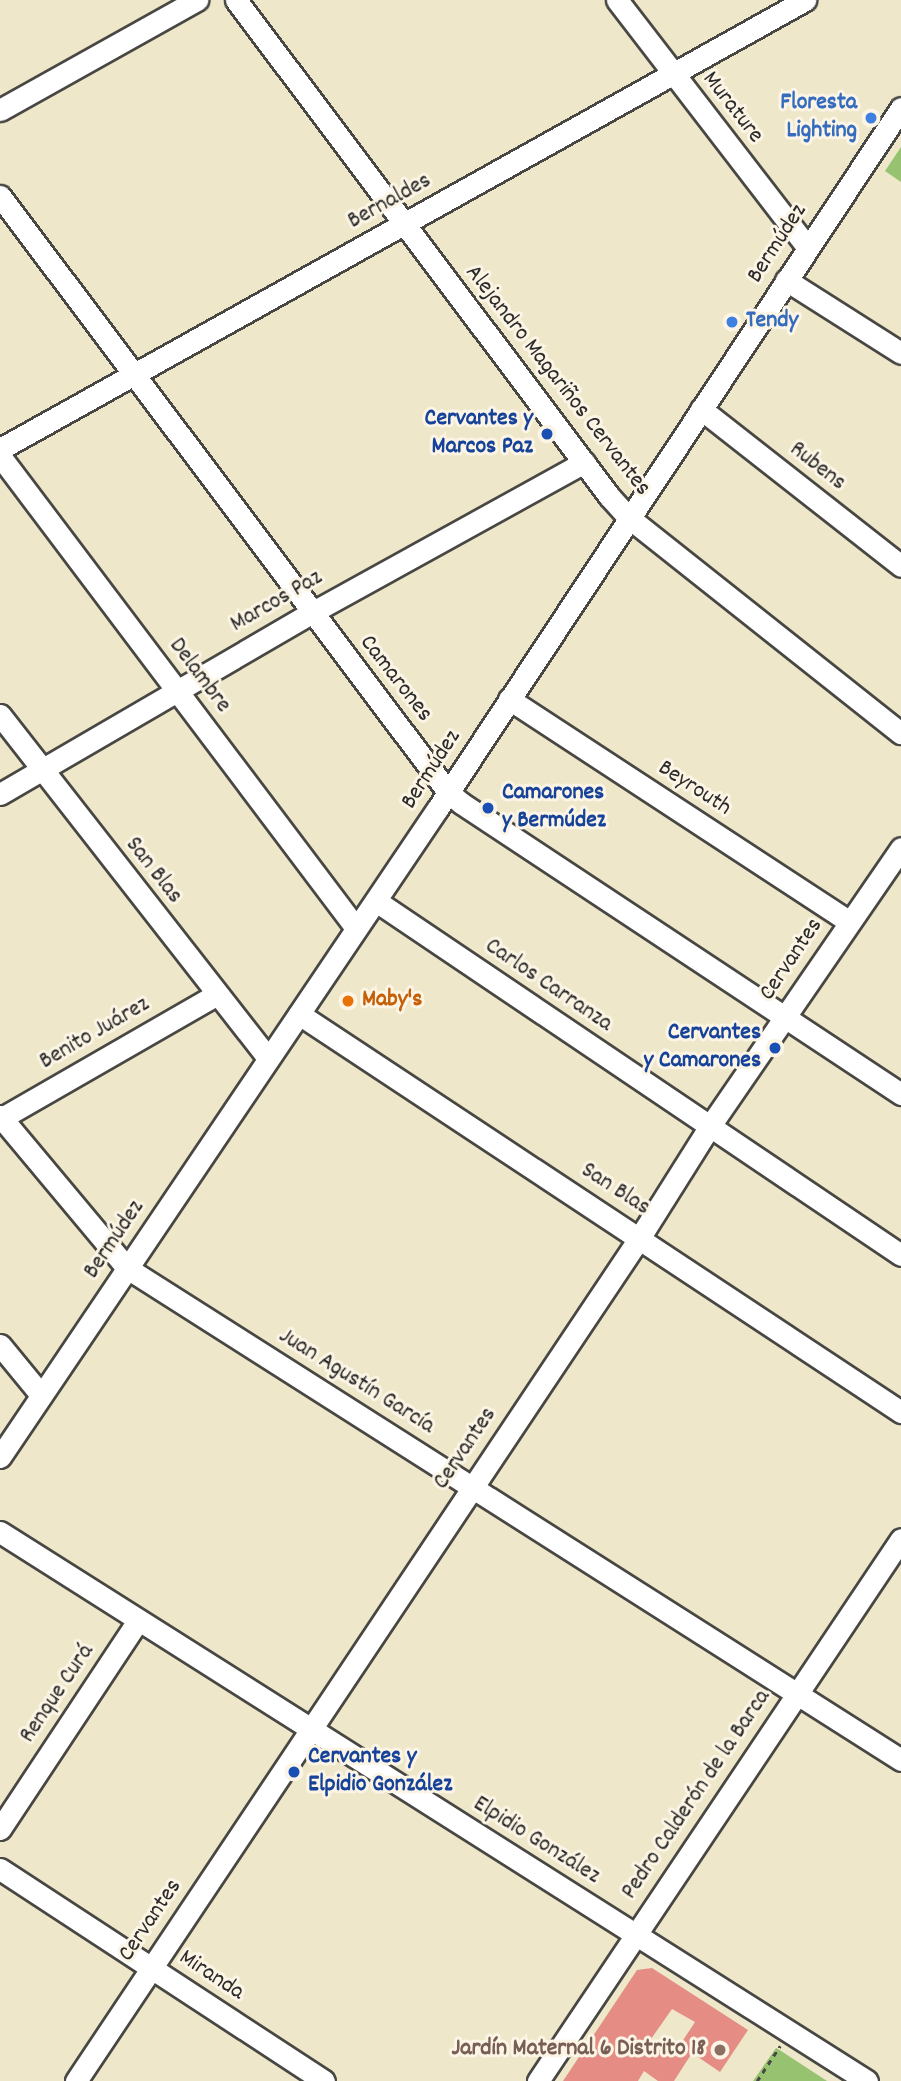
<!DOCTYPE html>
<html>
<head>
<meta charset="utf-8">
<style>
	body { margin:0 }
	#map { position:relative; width:901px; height:2081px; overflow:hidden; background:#eee7ca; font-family:Dekko,sans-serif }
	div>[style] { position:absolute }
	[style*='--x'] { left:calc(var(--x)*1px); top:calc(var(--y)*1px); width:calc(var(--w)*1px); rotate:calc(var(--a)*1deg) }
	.green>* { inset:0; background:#97c371 }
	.building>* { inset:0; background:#e58d85 }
	.path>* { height:2.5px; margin-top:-1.25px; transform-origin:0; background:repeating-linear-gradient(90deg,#484743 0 5px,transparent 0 10px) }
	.roads { filter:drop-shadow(2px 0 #484743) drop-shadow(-2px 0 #484743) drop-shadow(0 2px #484743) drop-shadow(0 -2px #484743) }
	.minor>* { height:21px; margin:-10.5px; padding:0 10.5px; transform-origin:10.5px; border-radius:10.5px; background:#fff }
	.dots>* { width:19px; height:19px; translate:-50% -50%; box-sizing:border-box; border:4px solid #fcf5e5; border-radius:50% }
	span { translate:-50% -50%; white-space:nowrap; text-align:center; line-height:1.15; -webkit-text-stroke:6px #fcf5e5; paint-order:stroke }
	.shop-label { font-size:24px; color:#366cbe; font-weight:700 }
	.right { translate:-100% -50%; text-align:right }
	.left { translate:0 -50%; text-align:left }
	.street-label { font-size:24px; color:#2b2b2b }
	.transit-label { font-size:24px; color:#164399; font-weight:700 }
	.food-label { font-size:24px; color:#c56008; font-weight:700 }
	.education-label { font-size:24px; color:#785e54; font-weight:700 }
</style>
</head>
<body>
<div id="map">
	<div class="green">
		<div style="clip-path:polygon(901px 147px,901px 182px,885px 171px)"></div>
		<div style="clip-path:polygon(776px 2048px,778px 2049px,827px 2081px,753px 2081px)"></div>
	</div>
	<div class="building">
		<div style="clip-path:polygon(evenodd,652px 1968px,748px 2030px,720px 2072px,692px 2053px,674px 2081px,658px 2081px,644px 2071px,638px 2081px,563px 2081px,637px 1970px,652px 1968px,672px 2009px,695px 2022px,674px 2054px,651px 2039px,672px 2009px)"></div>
	</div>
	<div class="path">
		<div style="--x:757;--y:2081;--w:42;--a:-56.7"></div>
	</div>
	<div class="roads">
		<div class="minor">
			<div style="--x:236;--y:0;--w:621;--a:53.06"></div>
			<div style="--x:609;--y:496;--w:28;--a:48"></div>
			<div style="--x:628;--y:517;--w:348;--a:38.4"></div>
			<div style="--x:617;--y:0;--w:312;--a:52.4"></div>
			<div style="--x:0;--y:110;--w:226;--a:-29.2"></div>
			<div style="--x:0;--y:196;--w:746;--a:53.07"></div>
			<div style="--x:448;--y:792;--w:17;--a:40"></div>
			<div style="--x:461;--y:803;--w:528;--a:33.48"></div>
			<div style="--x:786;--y:280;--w:136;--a:32.4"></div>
			<div style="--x:701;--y:409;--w:254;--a:38.1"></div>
			<div style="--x:0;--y:449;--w:922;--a:-29.15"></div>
			<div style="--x:0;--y:456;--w:591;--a:52.98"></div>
			<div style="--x:509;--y:699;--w:407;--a:33.2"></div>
			<div style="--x:0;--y:715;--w:434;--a:52"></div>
			<div style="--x:0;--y:794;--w:360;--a:-30.2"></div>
			<div style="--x:311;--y:613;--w:312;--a:-28.9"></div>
			<div style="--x:376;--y:901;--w:633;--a:33.99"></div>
			<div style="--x:299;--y:1014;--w:722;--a:33.47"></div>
			<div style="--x:0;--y:1116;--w:198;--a:50.1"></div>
			<div style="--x:127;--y:1268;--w:917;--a:32.44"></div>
			<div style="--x:0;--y:1119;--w:249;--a:-29.9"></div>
			<div style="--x:0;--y:1345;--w:65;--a:50.6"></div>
			<div style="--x:0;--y:1457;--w:783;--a:-55.99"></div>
			<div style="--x:438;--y:808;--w:839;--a:-56.52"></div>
			<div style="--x:0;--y:1532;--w:1026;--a:32.34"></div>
			<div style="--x:0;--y:1829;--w:248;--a:-56.5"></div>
			<div style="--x:0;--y:1869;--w:387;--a:33.2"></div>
			<div style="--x:76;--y:2081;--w:1015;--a:-56.25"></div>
			<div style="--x:640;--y:1237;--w:131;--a:-57.8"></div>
			<div style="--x:710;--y:1126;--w:337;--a:-55.5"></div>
			<div style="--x:538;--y:2081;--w:652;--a:-56.19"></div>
		</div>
	</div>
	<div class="dots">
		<div style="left:871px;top:118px;background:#3f7fe0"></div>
		<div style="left:732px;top:322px;background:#3f7fe0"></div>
		<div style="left:547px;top:434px;background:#1a4fb4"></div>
		<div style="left:488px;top:808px;background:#1a4fb4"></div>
		<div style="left:348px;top:1001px;background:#e8710a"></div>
		<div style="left:775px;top:1048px;background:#1a4fb4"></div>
		<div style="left:294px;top:1772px;background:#1a4fb4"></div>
		<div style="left:720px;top:2050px;background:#8d6e63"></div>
	</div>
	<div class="shop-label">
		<span class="right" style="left:857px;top:118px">Floresta<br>Lighting</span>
		<span class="left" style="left:746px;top:322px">Tendy</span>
	</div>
	<div class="street-label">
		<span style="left:732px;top:108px;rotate:52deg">Murature</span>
		<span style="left:390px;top:202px;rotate:-29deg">Bernaldes</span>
		<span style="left:778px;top:244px;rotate:-57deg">Bermúdez</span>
		<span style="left:557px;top:381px;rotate:52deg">Alejandro Magariños Cervantes</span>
		<span style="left:817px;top:467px;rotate:38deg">Rubens</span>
		<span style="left:277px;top:602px;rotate:-30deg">Marcos Paz</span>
		<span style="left:199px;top:676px;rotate:53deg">Delambre</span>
		<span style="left:395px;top:679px;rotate:52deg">Camarones</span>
		<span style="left:432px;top:770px;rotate:-57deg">Bermúdez</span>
		<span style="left:694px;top:789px;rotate:33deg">Beyrouth</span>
		<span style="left:153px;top:871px;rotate:52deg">San Blas</span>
		<span style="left:792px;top:960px;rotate:-56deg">Cervantes</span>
		<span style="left:548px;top:986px;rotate:34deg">Carlos Carranza</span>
		<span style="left:95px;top:1034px;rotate:-30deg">Benito Juárez</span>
		<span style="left:615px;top:1190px;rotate:33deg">San Blas</span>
		<span style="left:115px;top:1240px;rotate:-56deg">Bermúdez</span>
		<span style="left:356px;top:1382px;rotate:32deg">Juan Agustín García</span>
		<span style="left:466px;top:1449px;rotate:-56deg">Cervantes</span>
		<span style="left:58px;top:1694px;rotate:-56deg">Renque Curá</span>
		<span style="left:697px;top:1795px;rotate:-56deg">Pedro Calderón de la Barca</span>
		<span style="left:536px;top:1841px;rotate:32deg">Elpidio González</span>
		<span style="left:151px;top:1921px;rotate:-56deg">Cervantes</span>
		<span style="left:211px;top:1976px;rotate:33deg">Miranda</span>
	</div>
	<div class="transit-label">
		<span class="right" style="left:533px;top:434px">Cervantes y<br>Marcos Paz</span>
		<span class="left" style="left:502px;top:808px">Camarones<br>y Bermúdez</span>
		<span class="right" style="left:761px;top:1048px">Cervantes<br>y Camarones</span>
		<span class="left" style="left:308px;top:1772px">Cervantes y<br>Elpidio González</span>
	</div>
	<div class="food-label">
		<span class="left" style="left:362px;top:1001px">Maby's</span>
	</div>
	<div class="education-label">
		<span class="right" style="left:706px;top:2050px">Jardín Maternal 6 Distrito 18</span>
	</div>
</div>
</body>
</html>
